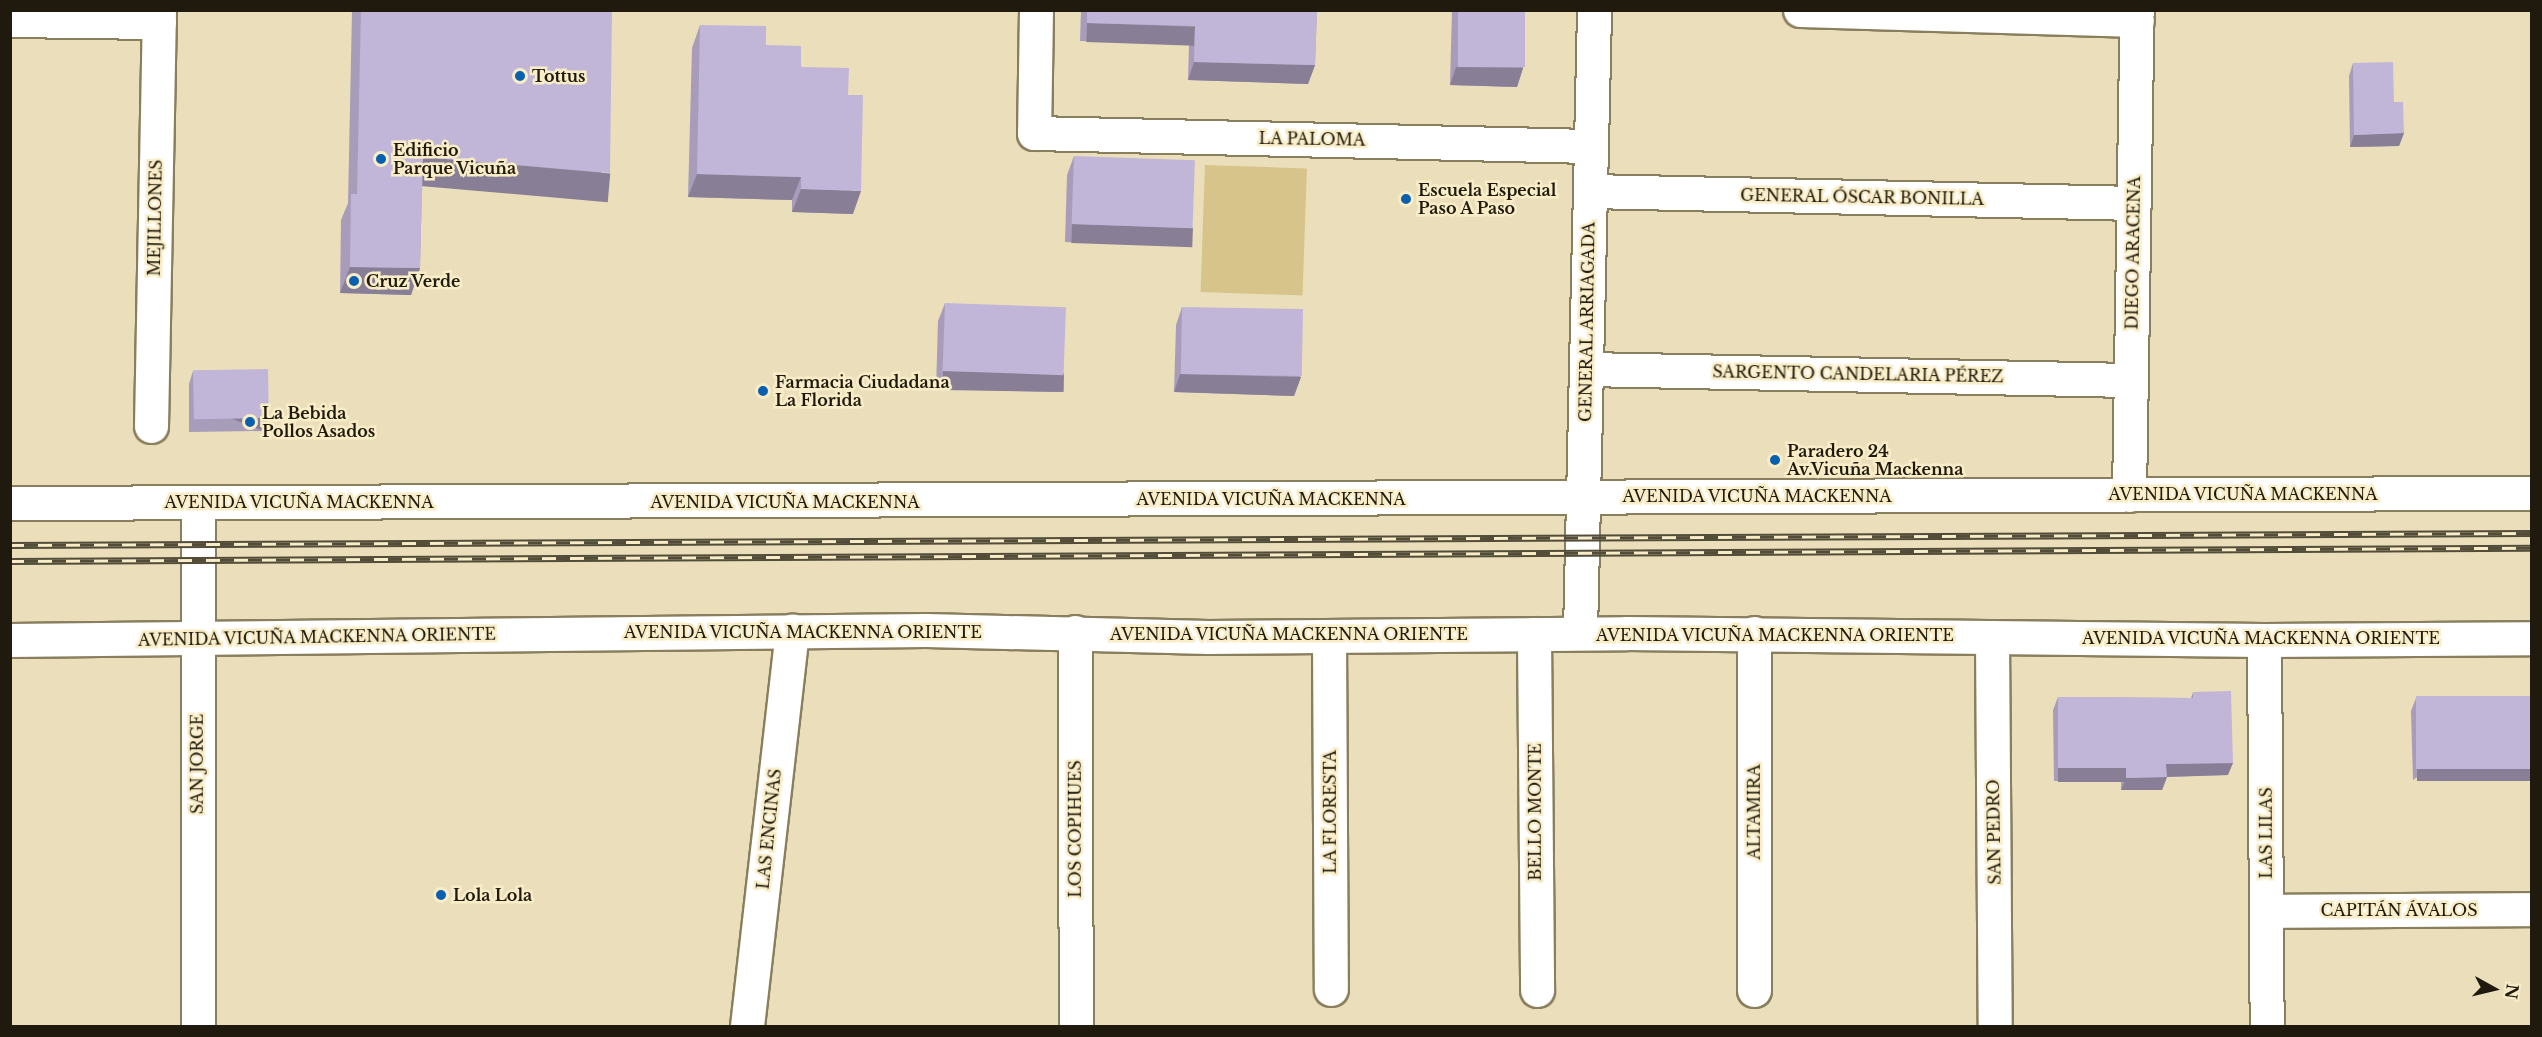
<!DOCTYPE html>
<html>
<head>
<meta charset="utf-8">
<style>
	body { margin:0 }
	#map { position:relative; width:2542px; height:1037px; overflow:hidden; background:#ebdfbb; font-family:"Libre Baskerville",serif }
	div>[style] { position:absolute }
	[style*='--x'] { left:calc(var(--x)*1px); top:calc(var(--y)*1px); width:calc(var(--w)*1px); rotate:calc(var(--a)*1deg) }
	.green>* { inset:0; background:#d7c48a; transform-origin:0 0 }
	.roads { filter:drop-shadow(2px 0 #897e5d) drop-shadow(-2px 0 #897e5d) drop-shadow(0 2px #897e5d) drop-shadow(0 -2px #897e5d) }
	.minor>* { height:33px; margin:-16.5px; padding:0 16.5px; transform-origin:16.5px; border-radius:16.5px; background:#fff }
	.major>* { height:33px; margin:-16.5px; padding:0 16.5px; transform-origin:16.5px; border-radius:16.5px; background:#fff }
	.rail>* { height:7px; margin-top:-3.5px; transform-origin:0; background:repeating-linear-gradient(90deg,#f9edc8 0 14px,#524c39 0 28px); box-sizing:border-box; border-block:2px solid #524c39 }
	.wall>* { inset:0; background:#a79dba }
	.shaded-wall>* { inset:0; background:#887f97; transform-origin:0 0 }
	.building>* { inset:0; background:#c2b6d8; transform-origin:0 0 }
	.dots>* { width:16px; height:16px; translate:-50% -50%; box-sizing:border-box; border:3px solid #f9edc8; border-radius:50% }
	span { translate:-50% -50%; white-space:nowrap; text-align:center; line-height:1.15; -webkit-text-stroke:5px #f9edc8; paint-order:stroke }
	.poi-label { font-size:16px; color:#1f1a0d; font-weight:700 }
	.left { translate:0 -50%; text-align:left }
	.street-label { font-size:16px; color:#1f1a0d }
	.frame { position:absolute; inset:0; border:12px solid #1f1a0d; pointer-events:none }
	.north { position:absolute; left:2464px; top:959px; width:60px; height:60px; -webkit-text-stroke:4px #f9edc8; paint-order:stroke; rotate:98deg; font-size:16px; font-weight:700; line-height:24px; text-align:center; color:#1f1a0d }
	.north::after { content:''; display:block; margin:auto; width:21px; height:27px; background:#1f1a0d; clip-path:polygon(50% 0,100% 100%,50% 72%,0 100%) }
</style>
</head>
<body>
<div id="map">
	<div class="green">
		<div style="left:1205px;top:165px;width:102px;height:127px;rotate:2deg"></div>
	</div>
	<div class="roads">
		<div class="minor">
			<div style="--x:1036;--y:10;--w:123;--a:90.9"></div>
			<div style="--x:1034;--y:133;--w:557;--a:1.34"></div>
			<div style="--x:1800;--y:10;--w:337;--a:1.7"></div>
			<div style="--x:10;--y:20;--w:149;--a:0.8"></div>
			<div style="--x:1590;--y:191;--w:544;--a:1.26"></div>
			<div style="--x:1586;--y:369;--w:545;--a:1.16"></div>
			<div style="--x:151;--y:426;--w:416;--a:-88.9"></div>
			<div style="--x:2129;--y:495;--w:485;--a:-89.1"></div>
			<div style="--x:1075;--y:632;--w:394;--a:89.9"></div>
			<div style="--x:1580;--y:633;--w:623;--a:-88.71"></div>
			<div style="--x:1534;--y:634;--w:356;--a:89.5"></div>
			<div style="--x:1329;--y:636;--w:353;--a:89.7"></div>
			<div style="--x:1992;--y:637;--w:389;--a:89.6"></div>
			<div style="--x:2264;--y:640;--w:386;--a:89.6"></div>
			<div style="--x:2266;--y:911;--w:266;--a:-0.4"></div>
			<div style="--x:1754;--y:990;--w:357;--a:-90"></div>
			<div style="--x:198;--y:1026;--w:524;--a:-90"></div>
			<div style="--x:747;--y:1026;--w:398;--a:-83.5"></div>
		</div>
		<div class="major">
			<div style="--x:10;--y:503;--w:2522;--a:-0.23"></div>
			<div style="--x:10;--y:640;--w:916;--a:-0.63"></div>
			<div style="--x:926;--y:630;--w:282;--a:1.4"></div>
			<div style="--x:1208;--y:637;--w:418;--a:-0.5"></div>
			<div style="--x:1626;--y:633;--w:638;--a:0.63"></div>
			<div style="--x:2264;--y:640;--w:268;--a:-0.4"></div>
		</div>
	</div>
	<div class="rail">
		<div style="--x:10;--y:545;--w:2522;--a:-0.27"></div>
		<div style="--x:10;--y:561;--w:2522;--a:-0.3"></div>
	</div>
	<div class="wall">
		<div style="clip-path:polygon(352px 10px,612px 10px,600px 200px,422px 185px,420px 268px,411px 295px,340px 293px,341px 220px,348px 203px)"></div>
		<div style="clip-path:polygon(1081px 10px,1317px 10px,1315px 65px,1308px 84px,1188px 80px,1189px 44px,1080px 41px)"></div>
		<div style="clip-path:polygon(1452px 10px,1525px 10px,1523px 68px,1517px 87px,1450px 85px)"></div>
		<div style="clip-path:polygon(700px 25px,766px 45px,848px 95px,853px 214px,792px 212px,792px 200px,688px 197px,692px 48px)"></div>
		<div style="clip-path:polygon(2353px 63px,2394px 102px,2404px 133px,2399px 146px,2350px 147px,2349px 76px)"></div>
		<div style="clip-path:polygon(1074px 156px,1193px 228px,1186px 246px,1065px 242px,1067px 175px)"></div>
		<div style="clip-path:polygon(945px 303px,1064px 374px,1058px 392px,936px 389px,938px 321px)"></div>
		<div style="clip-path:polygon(1182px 307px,1301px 377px,1294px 396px,1174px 392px,1176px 325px)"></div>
		<div style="clip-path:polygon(193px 371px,269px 418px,264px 431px,189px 432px,189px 384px)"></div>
		<div style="clip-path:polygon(2193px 692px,2228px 775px,2167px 777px,2162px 790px,2121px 790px,2121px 781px,2054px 781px,2053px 710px,2058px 697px,2191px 698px)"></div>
		<div style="clip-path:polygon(2532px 696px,2413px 780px,2411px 711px,2416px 698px)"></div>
	</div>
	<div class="shaded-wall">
		<div style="left:1087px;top:23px;width:108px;height:19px;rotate:2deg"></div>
		<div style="clip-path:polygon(1194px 62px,1315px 65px,1308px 84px,1188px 80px)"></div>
		<div style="clip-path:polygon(1456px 67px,1523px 68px,1517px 87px,1450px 85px)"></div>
		<div style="clip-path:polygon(2404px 133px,2399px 146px,2350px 147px,2354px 135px)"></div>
		<div style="left:423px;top:157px;width:188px;height:29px;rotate:5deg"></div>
		<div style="clip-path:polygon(697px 174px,801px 177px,792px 200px,688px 197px)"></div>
		<div style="clip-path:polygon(801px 189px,861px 191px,853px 214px,792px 212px)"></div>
		<div style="left:1072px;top:224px;width:121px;height:19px;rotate:2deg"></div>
		<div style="clip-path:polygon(350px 267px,420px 268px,411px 295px,340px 293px)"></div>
		<div style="left:943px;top:371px;width:121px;height:19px;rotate:1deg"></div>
		<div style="clip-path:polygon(1180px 374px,1301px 377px,1294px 396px,1174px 392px)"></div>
		<div style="left:269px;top:418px;width:14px;height:75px;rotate:111deg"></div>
		<div style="clip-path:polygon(2233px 763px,2228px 775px,2162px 777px,2166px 764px)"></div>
		<div style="left:2058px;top:768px;width:68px;height:14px"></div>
		<div style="left:2417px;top:768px;width:115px;height:13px"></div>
		<div style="clip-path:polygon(2167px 777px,2162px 790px,2121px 790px,2126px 778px)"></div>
	</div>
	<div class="building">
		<div style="clip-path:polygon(361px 10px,612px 10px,610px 173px,423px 157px,420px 268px,350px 267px,351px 194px,357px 194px)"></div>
		<div style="clip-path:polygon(1087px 10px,1317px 10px,1315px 65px,1194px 62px,1195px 26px,1087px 23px)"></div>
		<div style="left:1458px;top:10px;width:67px;height:57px"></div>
		<div style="clip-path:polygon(700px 25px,766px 26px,766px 45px,801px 46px,801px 67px,849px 68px,848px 95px,863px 95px,861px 191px,801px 189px,801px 177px,697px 174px)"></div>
		<div style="clip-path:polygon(2393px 62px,2394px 102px,2403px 102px,2404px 133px,2354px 135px,2353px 63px)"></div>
		<div style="left:1074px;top:156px;width:121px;height:68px;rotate:2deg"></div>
		<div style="left:945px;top:303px;width:121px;height:68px;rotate:2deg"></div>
		<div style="left:1182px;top:307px;width:121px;height:67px;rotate:1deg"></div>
		<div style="left:268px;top:369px;width:49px;height:75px;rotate:89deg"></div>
		<div style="clip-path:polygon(2231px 691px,2233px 763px,2166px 764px,2167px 777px,2126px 778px,2126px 768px,2058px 768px,2058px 697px,2193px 698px,2193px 692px)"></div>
		<div style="left:2532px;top:696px;width:73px;height:116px;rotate:90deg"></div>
	</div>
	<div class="dots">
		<div style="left:520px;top:76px;background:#0960ae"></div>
		<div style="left:381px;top:159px;background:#0960ae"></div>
		<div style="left:1406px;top:199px;background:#0960ae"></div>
		<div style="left:354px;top:281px;background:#0960ae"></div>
		<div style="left:763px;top:391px;background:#0960ae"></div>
		<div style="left:250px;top:422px;background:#0960ae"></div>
		<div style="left:1775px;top:460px;background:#0960ae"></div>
		<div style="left:441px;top:895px;background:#0960ae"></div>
	</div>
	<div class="poi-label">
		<span class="left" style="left:532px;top:76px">Tottus</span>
		<span class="left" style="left:393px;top:159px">Edificio<br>Parque Vicuña</span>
		<span class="left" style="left:1418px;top:199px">Escuela Especial<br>Paso A Paso</span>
		<span class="left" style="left:366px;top:281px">Cruz Verde</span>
		<span class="left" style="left:775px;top:391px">Farmacia Ciudadana<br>La Florida</span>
		<span class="left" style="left:262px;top:422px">La Bebida<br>Pollos Asados</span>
		<span class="left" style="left:1787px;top:460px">Paradero 24<br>Av.Vicuña Mackenna</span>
		<span class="left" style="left:453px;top:895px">Lola Lola</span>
	</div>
	<div class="street-label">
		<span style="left:1312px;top:139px;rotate:1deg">LA PALOMA</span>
		<span style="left:1862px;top:197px;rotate:1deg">GENERAL ÓSCAR BONILLA</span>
		<span style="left:155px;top:218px;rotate:-89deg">MEJILLONES</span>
		<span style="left:2133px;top:253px;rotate:-89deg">DIEGO ARACENA</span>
		<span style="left:1587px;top:322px;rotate:-89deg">GENERAL ARRIAGADA</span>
		<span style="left:1858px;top:374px;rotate:1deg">SARGENTO CANDELARIA PÉREZ</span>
		<span style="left:2243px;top:494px">AVENIDA VICUÑA MACKENNA</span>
		<span style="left:1757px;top:496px">AVENIDA VICUÑA MACKENNA</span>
		<span style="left:1271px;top:499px">AVENIDA VICUÑA MACKENNA</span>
		<span style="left:299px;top:502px">AVENIDA VICUÑA MACKENNA</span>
		<span style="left:785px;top:502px">AVENIDA VICUÑA MACKENNA</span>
		<span style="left:803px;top:632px">AVENIDA VICUÑA MACKENNA ORIENTE</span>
		<span style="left:1289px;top:634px">AVENIDA VICUÑA MACKENNA ORIENTE</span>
		<span style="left:1775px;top:635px">AVENIDA VICUÑA MACKENNA ORIENTE</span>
		<span style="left:317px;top:637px;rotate:-1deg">AVENIDA VICUÑA MACKENNA ORIENTE</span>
		<span style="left:2261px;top:638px">AVENIDA VICUÑA MACKENNA ORIENTE</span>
		<span style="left:197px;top:764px;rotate:-90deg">SAN JORGE</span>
		<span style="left:1330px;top:812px;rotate:-90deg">LA FLORESTA</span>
		<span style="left:1535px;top:812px;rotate:-90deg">BELLO MONTE</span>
		<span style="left:1754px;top:812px;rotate:-90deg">ALTAMIRA</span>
		<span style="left:769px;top:829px;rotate:-84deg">LAS ENCINAS</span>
		<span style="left:1075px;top:829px;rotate:-90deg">LOS COPIHUES</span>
		<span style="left:1994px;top:832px;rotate:-91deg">SAN PEDRO</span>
		<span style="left:2266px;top:833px;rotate:-90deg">LAS LILAS</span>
		<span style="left:2399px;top:910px">CAPITÁN ÁVALOS</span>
	</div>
	<div class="frame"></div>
	<div class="north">N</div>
</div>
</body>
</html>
